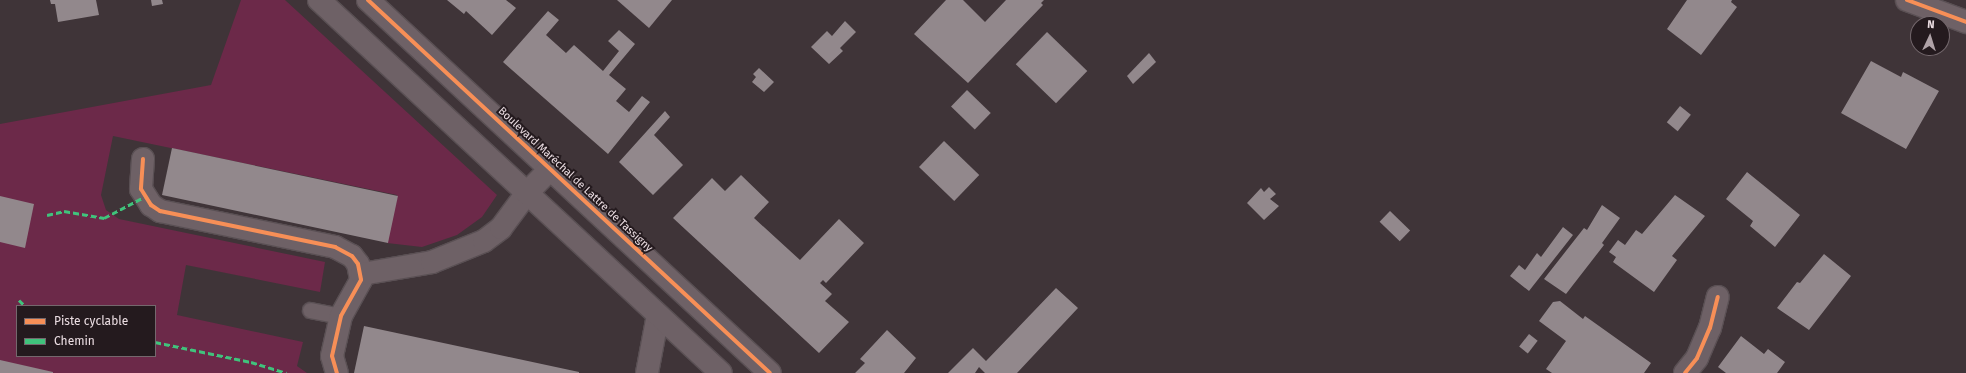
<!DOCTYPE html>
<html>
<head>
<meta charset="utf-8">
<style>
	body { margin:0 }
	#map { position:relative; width:1966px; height:373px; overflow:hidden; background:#3f3438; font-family:"Fira Sans",sans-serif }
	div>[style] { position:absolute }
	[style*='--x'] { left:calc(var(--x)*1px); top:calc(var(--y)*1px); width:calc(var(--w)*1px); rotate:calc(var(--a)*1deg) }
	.green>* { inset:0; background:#6c2949 }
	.building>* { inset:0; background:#92888c; transform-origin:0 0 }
	.roads { filter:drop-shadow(1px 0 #5a5054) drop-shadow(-1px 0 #5a5054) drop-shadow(0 1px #5a5054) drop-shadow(0 -1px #5a5054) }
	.service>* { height:15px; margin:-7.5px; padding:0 7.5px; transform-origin:7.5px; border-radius:7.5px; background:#6e6166 }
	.minor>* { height:22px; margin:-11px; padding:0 11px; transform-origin:11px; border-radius:11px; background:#6e6166 }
	.tertiary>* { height:22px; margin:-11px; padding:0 11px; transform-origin:11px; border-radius:11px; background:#6e6166 }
	.quiet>* { height:3px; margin-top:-1.5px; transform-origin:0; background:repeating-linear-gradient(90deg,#40c37c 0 6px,transparent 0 9px) }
	.cycleway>* { height:4px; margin:-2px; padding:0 2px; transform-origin:2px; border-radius:2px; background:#f78f57 }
	span { translate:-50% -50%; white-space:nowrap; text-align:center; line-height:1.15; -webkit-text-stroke:4px #241a1e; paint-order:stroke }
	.street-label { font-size:11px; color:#ecdee3 }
	.legend { position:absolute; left:16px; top:305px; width:140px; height:52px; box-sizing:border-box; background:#241a1e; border:1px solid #74686d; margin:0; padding:5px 7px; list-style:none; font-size:12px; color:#ecdee3 }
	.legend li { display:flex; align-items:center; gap:8px; height:20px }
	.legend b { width:20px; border:1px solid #74686d }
	.north { position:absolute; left:1910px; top:16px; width:40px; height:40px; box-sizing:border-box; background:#241a1e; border:1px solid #74686d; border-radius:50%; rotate:4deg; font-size:11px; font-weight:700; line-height:16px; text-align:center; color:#ecdee3 }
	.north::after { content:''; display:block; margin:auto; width:14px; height:18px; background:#afa2a7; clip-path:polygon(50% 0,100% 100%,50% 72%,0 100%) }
</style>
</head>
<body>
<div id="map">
	<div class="green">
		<div style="clip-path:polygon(evenodd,241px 0,285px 0,497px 195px,482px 217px,457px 235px,422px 247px,387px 243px,397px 195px,113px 136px,101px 195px,106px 210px,119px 219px,325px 262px,320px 292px,186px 265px,177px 315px,303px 342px,297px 366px,307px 373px,0 373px,0 124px,211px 85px,241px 0,17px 306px,155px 306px,155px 356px,17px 356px,17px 306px)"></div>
	</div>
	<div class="building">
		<div style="clip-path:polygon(50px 0,96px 0,99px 15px,58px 22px,55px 4px,51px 4px)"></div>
		<div style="clip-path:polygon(151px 0,162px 0,163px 4px,152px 6px)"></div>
		<div style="clip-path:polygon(447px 0,506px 0,516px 8px,492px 35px,466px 11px,464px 14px)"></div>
		<div style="clip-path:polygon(617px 0,672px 0,649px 28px)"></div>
		<div style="clip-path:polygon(946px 0,963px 0,985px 22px,1006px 0,1044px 0,1041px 3px,1043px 5px,968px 83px,914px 34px)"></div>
		<div style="clip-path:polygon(1687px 0,1732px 0,1731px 2px,1737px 7px,1701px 55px,1667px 29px)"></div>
		<div style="clip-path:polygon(548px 11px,559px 20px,546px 35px,566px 53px,574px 45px,603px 71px,619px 51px,608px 41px,619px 30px,635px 44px,609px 75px,626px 89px,616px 101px,629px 112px,642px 96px,650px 102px,608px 154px,503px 62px)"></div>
		<div style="clip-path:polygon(845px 21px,856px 32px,840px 48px,843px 51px,829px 64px,811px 47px,827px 31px,832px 36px)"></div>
		<div style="left:1047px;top:32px;width:56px;height:45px;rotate:44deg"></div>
		<div style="clip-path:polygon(1149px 53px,1156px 62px,1133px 84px,1127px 76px)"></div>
		<div style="clip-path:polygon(1871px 61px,1901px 77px,1903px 72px,1939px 91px,1906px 149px,1841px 113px)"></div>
		<div style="clip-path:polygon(759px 68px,774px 82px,764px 92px,752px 82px,756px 77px,753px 74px)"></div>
		<div style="left:967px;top:90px;width:33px;height:23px;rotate:44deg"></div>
		<div style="left:1680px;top:106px;width:14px;height:21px;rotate:39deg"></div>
		<div style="clip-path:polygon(665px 111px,670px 117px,654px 135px,683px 165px,653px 195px,619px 162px)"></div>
		<div style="left:944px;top:141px;width:49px;height:36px;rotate:44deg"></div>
		<div style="left:172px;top:148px;width:231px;height:48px;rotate:12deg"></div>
		<div style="clip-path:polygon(1747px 172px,1800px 215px,1775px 247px,1750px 226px,1753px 221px,1726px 199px)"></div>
		<div style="clip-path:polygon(741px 175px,769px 202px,754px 218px,800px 260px,839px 219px,864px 243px,826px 283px,823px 280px,820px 283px,832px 294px,825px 301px,849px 322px,819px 353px,673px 218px,712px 178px,725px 191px)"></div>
		<div style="clip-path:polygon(1269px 187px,1276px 194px,1270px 199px,1279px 206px,1264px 220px,1247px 203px,1261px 188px,1264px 192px)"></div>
		<div style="clip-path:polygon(1675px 195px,1705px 216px,1672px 256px,1677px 260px,1654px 292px,1613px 262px,1616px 257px,1609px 252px,1618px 240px,1625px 245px,1636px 230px,1642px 234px)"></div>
		<div style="clip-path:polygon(0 196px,34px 204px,25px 248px,0 242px)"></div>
		<div style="clip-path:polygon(1602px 205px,1620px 218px,1602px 243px,1604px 245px,1566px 294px,1544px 279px,1584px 228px,1587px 230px)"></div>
		<div style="left:1390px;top:211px;width:28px;height:15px;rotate:44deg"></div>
		<div style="clip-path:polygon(1563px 227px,1573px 235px,1529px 291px,1510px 276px,1519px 265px,1525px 270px,1537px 253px,1541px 257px)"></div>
		<div style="clip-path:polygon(1824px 254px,1851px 276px,1809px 330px,1777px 308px,1797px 282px,1800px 283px)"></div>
		<div style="clip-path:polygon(1056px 288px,1078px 308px,1017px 373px,985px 373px,979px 367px,975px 373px,948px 373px,973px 348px,986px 361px)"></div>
		<div style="clip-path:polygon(1560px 301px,1583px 319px,1585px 316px,1651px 363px,1644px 373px,1552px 373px,1546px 369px,1566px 341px,1539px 321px,1553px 302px)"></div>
		<div style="clip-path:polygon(364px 326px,579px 372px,579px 373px,354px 373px)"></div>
		<div style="clip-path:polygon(887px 330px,916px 358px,904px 373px,855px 373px,865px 363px,860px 359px)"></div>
		<div style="left:1529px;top:334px;width:11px;height:16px;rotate:38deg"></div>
		<div style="clip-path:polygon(1741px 336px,1764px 354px,1768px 349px,1785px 362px,1777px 373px,1726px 373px,1718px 367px)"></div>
		<div style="clip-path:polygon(0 360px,53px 372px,53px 373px,0 373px)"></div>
	</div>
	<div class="roads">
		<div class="service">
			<div style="--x:310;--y:310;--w:32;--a:11"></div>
		</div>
		<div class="minor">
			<div style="--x:368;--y:0;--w:548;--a:42.86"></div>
			<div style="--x:1907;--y:0;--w:63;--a:20.4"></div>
			<div style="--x:143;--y:159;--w:30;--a:94"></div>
			<div style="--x:141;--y:189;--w:19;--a:58"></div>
			<div style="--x:151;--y:205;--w:11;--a:34"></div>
			<div style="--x:160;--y:211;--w:179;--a:11.6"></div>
			<div style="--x:335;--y:247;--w:19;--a:28"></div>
			<div style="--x:352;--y:256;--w:10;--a:53"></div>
			<div style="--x:358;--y:264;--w:16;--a:79"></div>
			<div style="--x:361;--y:280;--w:41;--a:119.1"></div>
			<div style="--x:341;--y:316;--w:41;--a:102.7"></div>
			<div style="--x:332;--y:356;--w:18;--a:74"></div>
			<div style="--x:362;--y:274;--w:71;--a:-9.7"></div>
			<div style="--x:432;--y:262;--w:56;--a:-22"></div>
			<div style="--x:484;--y:241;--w:21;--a:-37"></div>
			<div style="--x:501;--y:228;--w:44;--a:-53.4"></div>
			<div style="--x:527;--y:193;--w:33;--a:-46"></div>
			<div style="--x:647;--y:373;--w:59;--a:-79.3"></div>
			<div style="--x:1685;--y:373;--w:19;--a:-51"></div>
			<div style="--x:1697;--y:358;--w:33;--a:-67"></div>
			<div style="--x:1710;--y:328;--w:32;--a:-76"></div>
		</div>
		<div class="tertiary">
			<div style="--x:319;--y:0;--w:548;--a:42.86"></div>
		</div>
	</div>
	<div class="quiet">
		<div style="--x:47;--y:215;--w:17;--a:-13"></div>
		<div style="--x:64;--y:211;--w:41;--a:9.9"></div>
		<div style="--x:104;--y:218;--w:45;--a:-27.7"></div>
		<div style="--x:19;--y:300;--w:8;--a:45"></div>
		<div style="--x:155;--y:342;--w:98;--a:11.8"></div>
		<div style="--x:251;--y:362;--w:37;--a:17"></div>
	</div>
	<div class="cycleway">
		<div style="--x:368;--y:0;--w:548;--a:42.86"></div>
		<div style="--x:1907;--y:0;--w:63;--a:20.4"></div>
		<div style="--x:143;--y:159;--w:30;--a:94"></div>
		<div style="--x:141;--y:189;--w:19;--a:58"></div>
		<div style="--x:151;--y:205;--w:11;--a:34"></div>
		<div style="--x:160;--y:211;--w:179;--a:11.6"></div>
		<div style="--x:335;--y:247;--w:19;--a:28"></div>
		<div style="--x:352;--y:256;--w:10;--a:53"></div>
		<div style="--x:358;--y:264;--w:16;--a:79"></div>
		<div style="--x:361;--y:280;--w:41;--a:119.1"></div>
		<div style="--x:341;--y:316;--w:41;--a:102.7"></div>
		<div style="--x:332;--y:356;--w:18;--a:74"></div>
		<div style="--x:1685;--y:373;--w:19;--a:-51"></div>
		<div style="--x:1697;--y:358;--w:33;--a:-67"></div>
		<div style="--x:1710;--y:328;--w:32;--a:-76"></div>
	</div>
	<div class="street-label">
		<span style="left:575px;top:180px;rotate:43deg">Boulevard Maréchal de Lattre de Tassigny</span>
	</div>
	<ul class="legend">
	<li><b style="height:5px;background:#f78f57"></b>Piste cyclable</li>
	<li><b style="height:5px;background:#40c37c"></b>Chemin</li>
	</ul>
	<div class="north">N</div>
</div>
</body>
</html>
